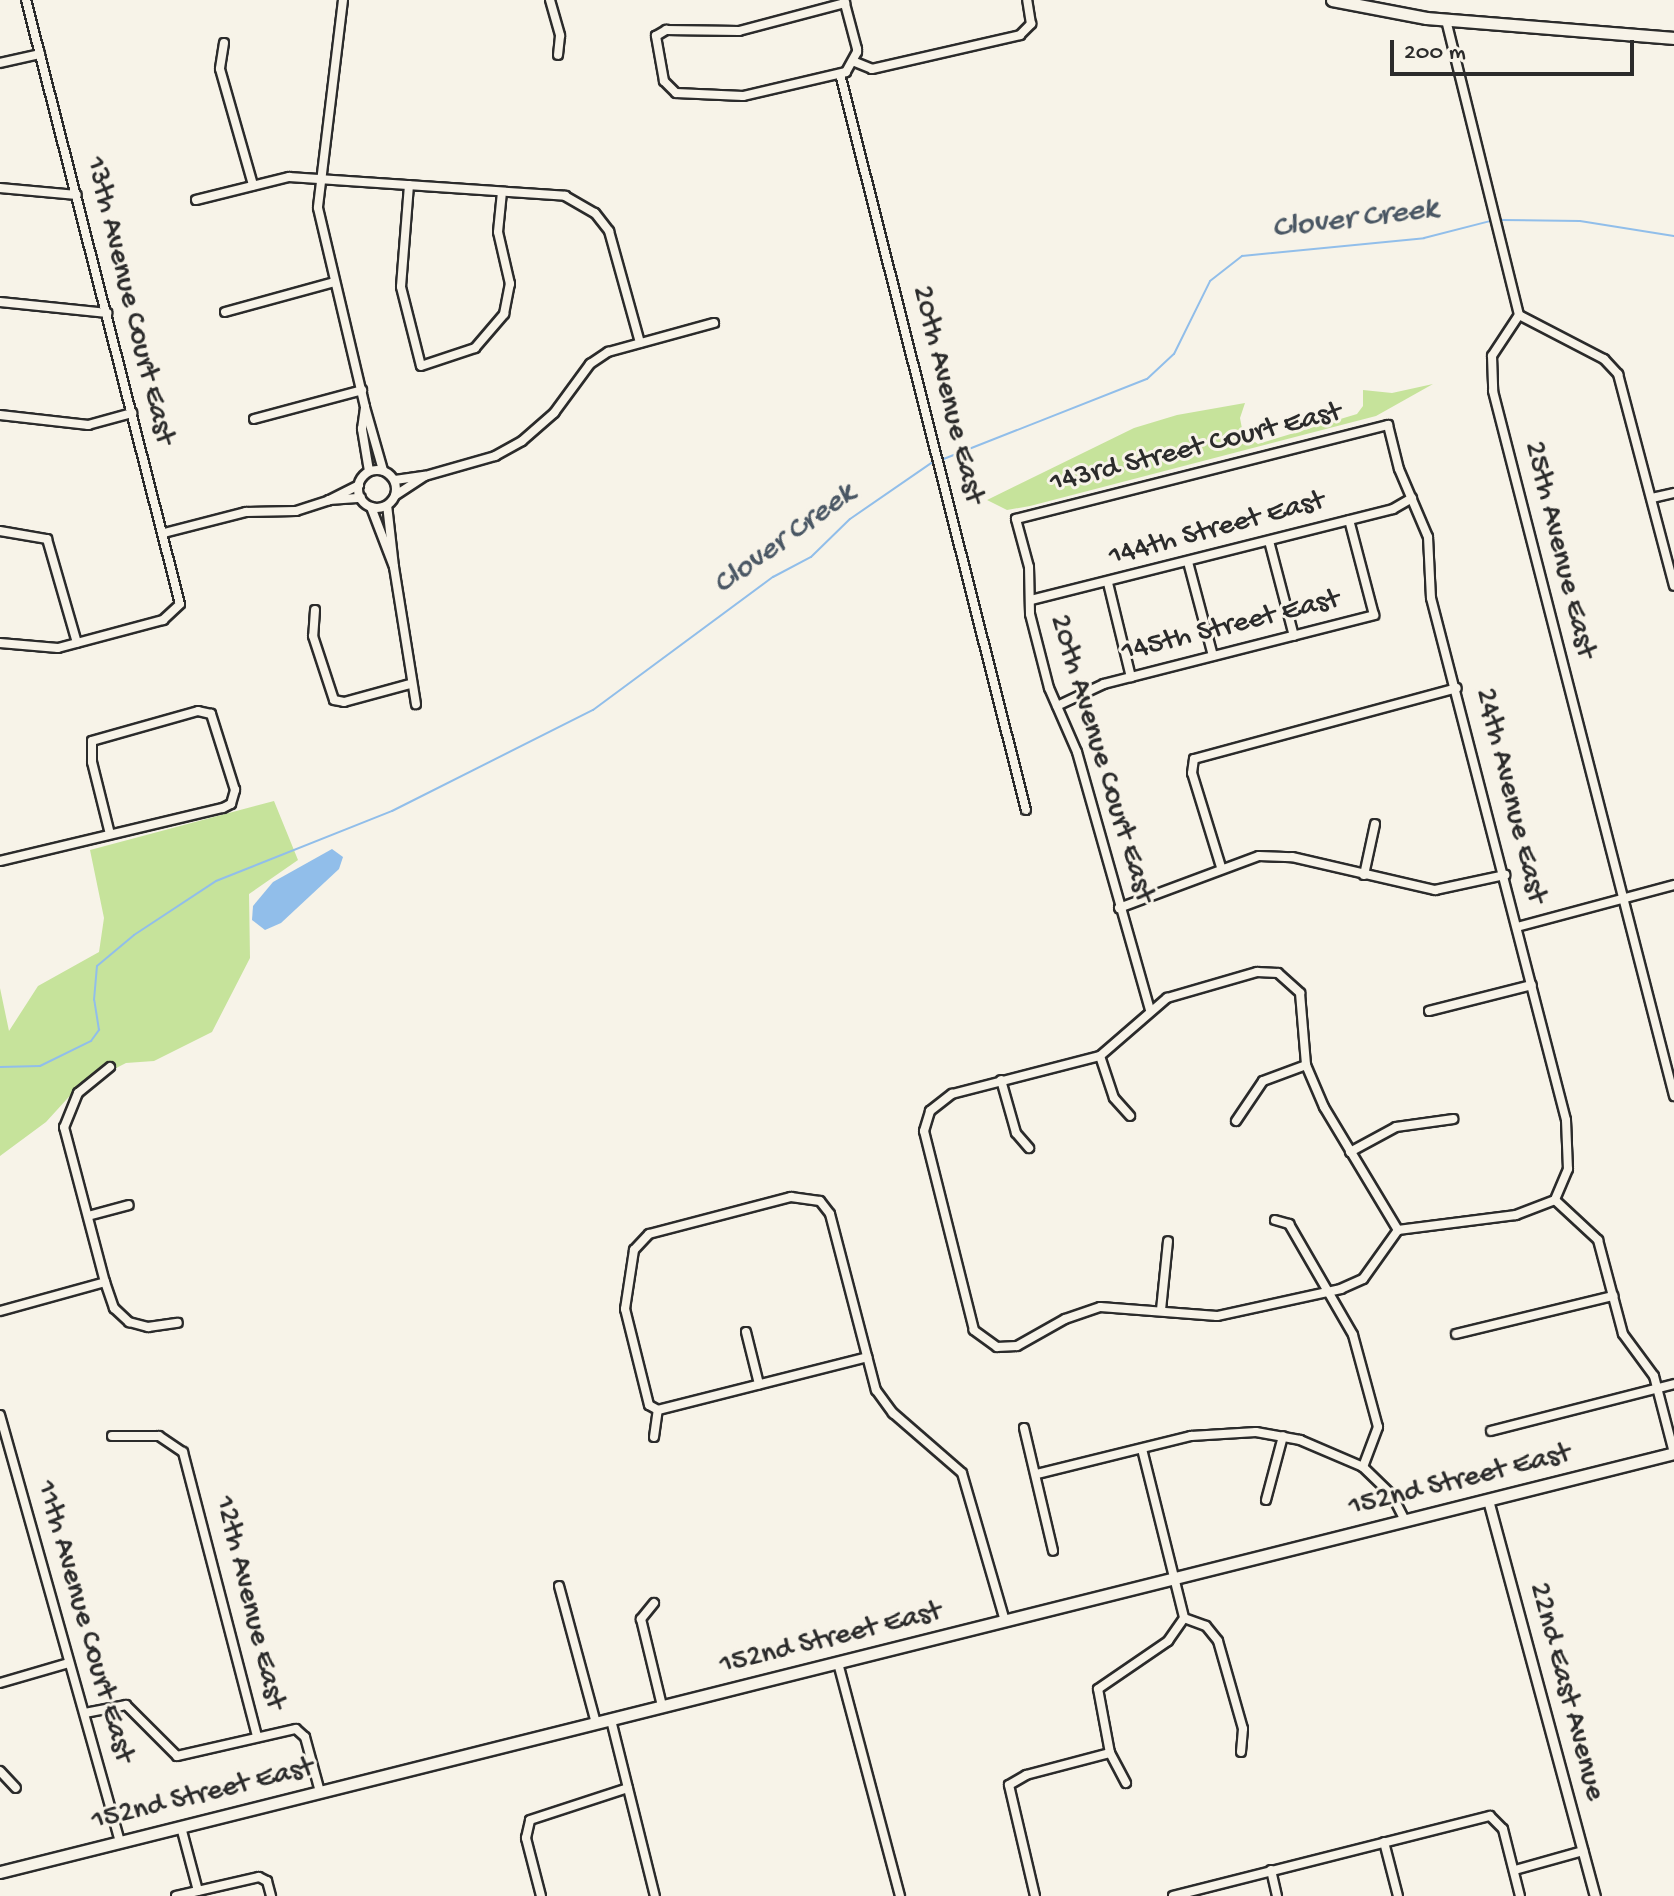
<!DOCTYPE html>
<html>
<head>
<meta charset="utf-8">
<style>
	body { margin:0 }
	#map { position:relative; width:1674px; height:1896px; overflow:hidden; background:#f7f3e8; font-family:"Gochi Hand",sans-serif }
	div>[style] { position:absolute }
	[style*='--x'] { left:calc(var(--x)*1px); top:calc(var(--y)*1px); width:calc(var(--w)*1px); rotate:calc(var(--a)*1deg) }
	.green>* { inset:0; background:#c6e39b }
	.water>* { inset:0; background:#91beea }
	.stream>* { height:2px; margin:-1px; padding:0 1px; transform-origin:1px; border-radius:1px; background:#91beea }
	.roads { filter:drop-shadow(2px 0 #2b2b2b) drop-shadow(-2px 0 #2b2b2b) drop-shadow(0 2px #2b2b2b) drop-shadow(0 -2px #2b2b2b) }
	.minor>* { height:8px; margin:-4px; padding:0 4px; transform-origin:4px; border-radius:4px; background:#f7f3e8 }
	.minor>.ring { margin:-4px; padding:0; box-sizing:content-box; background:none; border:8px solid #f7f3e8; border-radius:50% }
	.tertiary>* { height:9px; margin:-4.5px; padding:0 4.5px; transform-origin:4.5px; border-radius:4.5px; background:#f7f3e8 }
	.secondary>* { height:11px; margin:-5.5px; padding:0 5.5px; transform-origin:5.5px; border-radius:5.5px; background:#f7f3e8 }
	span { translate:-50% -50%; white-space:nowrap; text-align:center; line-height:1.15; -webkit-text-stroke:6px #f7f3e8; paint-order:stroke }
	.street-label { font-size:30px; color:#2b2b2b }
	.water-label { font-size:32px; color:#4a5764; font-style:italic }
	.scale { position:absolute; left:1390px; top:40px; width:244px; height:36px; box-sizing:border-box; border:4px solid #2b2b2b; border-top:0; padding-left:10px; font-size:24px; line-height:28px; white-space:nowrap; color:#2b2b2b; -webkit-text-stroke:6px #f7f3e8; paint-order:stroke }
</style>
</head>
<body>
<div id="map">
	<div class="green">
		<div style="clip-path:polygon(1433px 384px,1376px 416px,1030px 506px,1007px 510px,987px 500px,1134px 428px,1177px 415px,1245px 403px,1240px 418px,1243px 434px,1258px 444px,1357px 414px,1363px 406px,1363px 390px,1392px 393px)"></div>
		<div style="clip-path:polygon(274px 801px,298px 860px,249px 894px,250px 958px,212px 1032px,154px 1061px,126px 1063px,77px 1088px,46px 1122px,0 1156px,0 988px,9px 1031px,38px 986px,99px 952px,104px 918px,90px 850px)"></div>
	</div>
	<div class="water">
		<div style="clip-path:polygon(332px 849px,343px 857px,339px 869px,281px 923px,265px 930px,252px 920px,253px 906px,273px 882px)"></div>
	</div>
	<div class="stream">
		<div style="--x:1501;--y:220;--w:79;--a:0.7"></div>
		<div style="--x:1580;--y:221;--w:95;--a:9.1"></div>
		<div style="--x:941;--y:460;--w:221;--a:-21.5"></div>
		<div style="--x:1147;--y:379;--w:37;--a:-43"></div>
		<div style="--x:1174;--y:354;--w:81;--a:-63.7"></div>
		<div style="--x:1210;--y:281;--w:41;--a:-38"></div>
		<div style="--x:1242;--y:256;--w:183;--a:-5.6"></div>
		<div style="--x:1424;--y:238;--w:72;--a:-14.4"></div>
		<div style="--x:0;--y:1067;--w:40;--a:-1.4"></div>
		<div style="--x:40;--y:1066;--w:57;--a:-26.1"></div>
		<div style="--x:91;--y:1041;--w:14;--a:-54"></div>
		<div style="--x:99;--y:1030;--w:30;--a:-99"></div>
		<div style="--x:94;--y:1000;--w:34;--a:-85"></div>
		<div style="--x:97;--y:966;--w:48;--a:-40"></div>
		<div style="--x:134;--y:935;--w:98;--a:-33.4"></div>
		<div style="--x:216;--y:881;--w:189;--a:-21.7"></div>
		<div style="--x:392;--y:811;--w:225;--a:-26.7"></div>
		<div style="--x:593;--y:710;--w:224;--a:-36.5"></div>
		<div style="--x:773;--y:577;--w:43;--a:-27.8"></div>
		<div style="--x:811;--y:557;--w:54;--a:-44.3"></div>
		<div style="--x:850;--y:519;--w:102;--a:-34.6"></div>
	</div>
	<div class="roads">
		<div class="minor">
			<div style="--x:343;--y:0;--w:209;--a:96.9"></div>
			<div style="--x:318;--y:208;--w:204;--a:76.7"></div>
			<div style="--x:550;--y:0;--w:37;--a:74"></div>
			<div style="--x:560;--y:36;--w:19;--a:96"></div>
			<div style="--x:844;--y:0;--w:51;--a:75.1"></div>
			<div style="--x:857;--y:49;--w:3;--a:90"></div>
			<div style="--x:857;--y:52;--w:23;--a:119"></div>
			<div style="--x:846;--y:72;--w:106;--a:166.9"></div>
			<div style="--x:743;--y:96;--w:67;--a:-177.4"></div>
			<div style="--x:676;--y:93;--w:17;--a:-135"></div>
			<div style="--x:664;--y:81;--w:46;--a:-100.1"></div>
			<div style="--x:656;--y:36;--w:12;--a:-31"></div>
			<div style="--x:666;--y:30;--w:73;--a:0.8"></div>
			<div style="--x:739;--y:31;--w:110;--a:-14.8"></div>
			<div style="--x:1446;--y:20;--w:304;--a:76.1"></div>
			<div style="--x:224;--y:43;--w:26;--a:99"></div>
			<div style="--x:220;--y:69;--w:121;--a:74.1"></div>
			<div style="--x:855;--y:62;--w:18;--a:22"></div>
			<div style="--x:872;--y:69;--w:152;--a:-12.9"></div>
			<div style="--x:1020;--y:35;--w:16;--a:-45"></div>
			<div style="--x:1031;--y:24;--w:24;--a:-99"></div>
			<div style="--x:0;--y:63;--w:41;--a:-12.7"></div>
			<div style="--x:840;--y:74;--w:759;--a:75.82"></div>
			<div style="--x:409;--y:185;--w:102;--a:94.5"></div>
			<div style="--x:401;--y:287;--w:81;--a:75.8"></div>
			<div style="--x:421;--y:366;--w:57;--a:-18.4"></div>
			<div style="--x:475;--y:348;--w:45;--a:-49.5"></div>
			<div style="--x:504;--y:314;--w:31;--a:-79"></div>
			<div style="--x:510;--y:284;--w:53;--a:-103"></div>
			<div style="--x:498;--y:232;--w:40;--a:-84.3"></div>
			<div style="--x:0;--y:188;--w:77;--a:5.2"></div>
			<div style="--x:196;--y:200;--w:96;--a:-13.9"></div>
			<div style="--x:289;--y:177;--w:277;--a:3.9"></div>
			<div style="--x:565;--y:196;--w:34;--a:30"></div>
			<div style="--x:595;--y:213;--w:23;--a:52"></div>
			<div style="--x:609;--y:231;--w:116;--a:74.5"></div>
			<div style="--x:0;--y:302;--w:108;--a:5.9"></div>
			<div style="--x:225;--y:312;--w:114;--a:-15.3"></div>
			<div style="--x:1519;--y:315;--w:49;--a:123.4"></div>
			<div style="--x:1492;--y:356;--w:35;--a:88"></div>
			<div style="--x:1493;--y:391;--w:728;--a:75.6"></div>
			<div style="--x:1519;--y:315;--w:96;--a:27.4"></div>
			<div style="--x:1604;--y:359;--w:21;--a:47"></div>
			<div style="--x:1618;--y:374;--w:219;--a:75.2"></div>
			<div style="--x:0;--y:415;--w:89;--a:6.5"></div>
			<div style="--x:88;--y:425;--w:46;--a:-15.3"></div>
			<div style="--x:254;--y:419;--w:112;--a:-15"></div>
			<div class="ring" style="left:358px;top:470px;width:30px;height:30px"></div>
			<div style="--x:369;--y:471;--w:43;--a:-99.5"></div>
			<div style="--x:362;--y:429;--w:22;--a:-82"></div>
			<div style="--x:365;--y:407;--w:66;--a:74.1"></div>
			<div style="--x:425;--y:476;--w:73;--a:-15.9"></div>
			<div style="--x:495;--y:456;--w:31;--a:-29"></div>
			<div style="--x:522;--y:441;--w:43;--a:-41.2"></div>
			<div style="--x:554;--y:413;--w:61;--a:-53.7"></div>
			<div style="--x:590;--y:364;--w:22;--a:-34"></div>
			<div style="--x:608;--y:352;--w:110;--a:-15.3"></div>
			<div style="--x:395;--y:480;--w:30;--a:-8"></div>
			<div style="--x:425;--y:476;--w:35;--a:147"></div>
			<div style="--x:359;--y:485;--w:34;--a:153"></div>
			<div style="--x:329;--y:500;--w:32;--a:-4"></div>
			<div style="--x:1652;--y:498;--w:23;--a:-13"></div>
			<div style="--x:371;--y:507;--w:64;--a:69"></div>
			<div style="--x:394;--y:567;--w:62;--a:-96.4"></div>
			<div style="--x:0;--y:531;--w:48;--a:9.7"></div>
			<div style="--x:47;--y:539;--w:108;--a:73.9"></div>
			<div style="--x:164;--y:533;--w:85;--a:-14.4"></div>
			<div style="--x:246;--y:512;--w:50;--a:-1.1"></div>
			<div style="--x:296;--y:511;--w:35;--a:-18"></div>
			<div style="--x:1269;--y:541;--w:98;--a:75.3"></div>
			<div style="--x:1188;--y:562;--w:97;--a:75.1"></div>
			<div style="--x:394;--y:567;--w:139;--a:80.9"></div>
			<div style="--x:1108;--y:583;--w:97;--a:76.3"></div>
			<div style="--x:1031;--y:600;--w:373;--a:-14.1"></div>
			<div style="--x:1393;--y:509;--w:22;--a:-30"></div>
			<div style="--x:315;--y:610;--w:26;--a:94"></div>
			<div style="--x:313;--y:636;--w:67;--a:71.8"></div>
			<div style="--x:334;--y:700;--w:10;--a:11"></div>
			<div style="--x:344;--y:702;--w:68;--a:-15.3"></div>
			<div style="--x:0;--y:643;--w:58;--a:4.9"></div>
			<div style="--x:58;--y:648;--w:109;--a:-14.9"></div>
			<div style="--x:163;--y:620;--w:23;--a:-43"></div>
			<div style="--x:180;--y:604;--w:623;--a:-104.3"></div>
			<div style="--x:1057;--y:706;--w:52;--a:-25.1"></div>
			<div style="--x:1104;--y:684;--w:279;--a:-14.3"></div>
			<div style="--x:1374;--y:615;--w:98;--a:-104.7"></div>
			<div style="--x:0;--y:861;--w:229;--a:-13.4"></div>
			<div style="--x:223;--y:808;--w:9;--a:-27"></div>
			<div style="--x:231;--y:804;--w:15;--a:-74"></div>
			<div style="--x:235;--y:790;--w:80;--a:-107.5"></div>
			<div style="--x:211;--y:714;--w:13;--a:-167"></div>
			<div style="--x:198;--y:711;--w:110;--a:164.2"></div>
			<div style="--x:92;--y:741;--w:21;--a:90"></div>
			<div style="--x:92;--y:762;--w:74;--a:76"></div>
			<div style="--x:1221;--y:867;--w:98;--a:-107.1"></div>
			<div style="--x:1192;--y:773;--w:14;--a:-82"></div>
			<div style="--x:1194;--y:759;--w:272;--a:-15.1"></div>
			<div style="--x:1364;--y:875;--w:52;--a:-77.8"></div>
			<div style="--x:1119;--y:908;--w:149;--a:-20.4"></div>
			<div style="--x:1259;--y:856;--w:33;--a:2"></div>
			<div style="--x:1292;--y:857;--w:147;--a:13"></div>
			<div style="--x:1435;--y:890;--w:72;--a:-12.1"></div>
			<div style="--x:1517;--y:927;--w:163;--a:-15"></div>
			<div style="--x:1150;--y:1010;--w:268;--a:-105.8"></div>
			<div style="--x:1077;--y:752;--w:70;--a:-113.6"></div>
			<div style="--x:1049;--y:688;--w:76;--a:-104.4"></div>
			<div style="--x:1030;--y:614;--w:47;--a:-91.2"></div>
			<div style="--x:1029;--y:567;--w:50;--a:-105.2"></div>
			<div style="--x:1016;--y:519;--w:384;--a:-14.2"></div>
			<div style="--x:1388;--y:425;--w:45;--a:76"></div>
			<div style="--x:1399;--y:469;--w:74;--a:66.9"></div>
			<div style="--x:1428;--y:537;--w:61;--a:87.2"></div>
			<div style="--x:1431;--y:598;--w:539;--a:75.5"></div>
			<div style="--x:1566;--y:1120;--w:49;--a:87.7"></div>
			<div style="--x:1568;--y:1169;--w:34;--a:113"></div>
			<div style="--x:1555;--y:1200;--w:42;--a:159"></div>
			<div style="--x:1516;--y:1215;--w:119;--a:172.8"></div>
			<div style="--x:1398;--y:1230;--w:60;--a:125.5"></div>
			<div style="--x:1363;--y:1279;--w:24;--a:156"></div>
			<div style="--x:1341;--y:1289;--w:127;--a:167.7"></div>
			<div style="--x:1217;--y:1316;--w:117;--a:-175.6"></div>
			<div style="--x:1100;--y:1307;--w:37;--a:161"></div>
			<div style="--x:1065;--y:1319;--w:55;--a:150.6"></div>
			<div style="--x:1017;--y:1346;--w:20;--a:177"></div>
			<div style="--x:997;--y:1347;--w:29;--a:-144"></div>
			<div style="--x:974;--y:1330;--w:205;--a:-104.1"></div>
			<div style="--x:924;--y:1131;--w:21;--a:-73"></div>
			<div style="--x:930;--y:1111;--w:28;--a:-38"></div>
			<div style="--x:952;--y:1094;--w:153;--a:-14.4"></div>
			<div style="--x:1100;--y:1056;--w:89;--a:-40.9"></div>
			<div style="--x:1167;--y:998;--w:94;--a:-16.1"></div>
			<div style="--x:1257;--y:972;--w:21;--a:3"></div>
			<div style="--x:1278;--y:973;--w:30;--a:42"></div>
			<div style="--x:1300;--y:993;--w:72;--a:85.2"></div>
			<div style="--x:1306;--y:1065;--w:46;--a:66.8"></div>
			<div style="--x:1324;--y:1107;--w:144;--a:59"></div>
			<div style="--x:1429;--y:1011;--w:106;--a:-14.2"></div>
			<div style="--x:1100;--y:1056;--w:44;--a:71.6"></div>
			<div style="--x:1114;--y:1098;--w:24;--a:48"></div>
			<div style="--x:110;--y:1067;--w:41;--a:140.9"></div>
			<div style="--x:78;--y:1093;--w:37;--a:112"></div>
			<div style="--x:64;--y:1127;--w:160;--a:75.2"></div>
			<div style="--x:105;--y:1282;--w:28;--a:71"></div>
			<div style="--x:114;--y:1308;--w:21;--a:43"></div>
			<div style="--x:129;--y:1322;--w:20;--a:15"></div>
			<div style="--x:148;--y:1327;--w:30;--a:-8"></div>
			<div style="--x:1001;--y:1080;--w:55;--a:74.2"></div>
			<div style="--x:1016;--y:1133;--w:20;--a:49"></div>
			<div style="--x:1236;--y:1121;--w:48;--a:-56"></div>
			<div style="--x:1263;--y:1081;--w:46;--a:-20.4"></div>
			<div style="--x:1350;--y:1152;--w:52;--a:-28.5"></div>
			<div style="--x:1396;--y:1127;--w:58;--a:-8"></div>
			<div style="--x:1555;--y:1200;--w:59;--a:42.9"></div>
			<div style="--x:1598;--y:1240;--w:97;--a:75.1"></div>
			<div style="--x:1623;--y:1334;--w:52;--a:53.6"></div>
			<div style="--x:1654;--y:1376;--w:80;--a:75.4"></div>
			<div style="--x:88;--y:1216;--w:42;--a:-15"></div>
			<div style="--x:1275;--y:1220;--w:15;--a:16"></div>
			<div style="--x:1289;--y:1224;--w:128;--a:60"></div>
			<div style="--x:1353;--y:1335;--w:95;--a:74.8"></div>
			<div style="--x:1378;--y:1427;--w:43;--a:110.6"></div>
			<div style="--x:1161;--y:1310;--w:69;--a:-84.2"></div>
			<div style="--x:0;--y:1311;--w:109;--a:-15.4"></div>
			<div style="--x:746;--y:1332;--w:54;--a:76"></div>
			<div style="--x:1456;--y:1334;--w:162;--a:-13.6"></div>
			<div style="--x:658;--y:1410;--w:10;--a:-151"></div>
			<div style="--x:649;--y:1405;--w:99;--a:-104"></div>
			<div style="--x:625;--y:1309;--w:60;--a:-81.3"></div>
			<div style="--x:634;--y:1250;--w:22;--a:-47"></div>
			<div style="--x:649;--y:1234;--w:147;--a:-14.6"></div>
			<div style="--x:791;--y:1197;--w:29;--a:8"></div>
			<div style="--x:820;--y:1201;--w:16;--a:52"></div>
			<div style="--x:830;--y:1214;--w:182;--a:75.4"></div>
			<div style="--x:876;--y:1390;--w:29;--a:54"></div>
			<div style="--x:893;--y:1413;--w:91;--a:41"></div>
			<div style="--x:962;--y:1473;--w:154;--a:73.8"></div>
			<div style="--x:658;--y:1410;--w:216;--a:-14.2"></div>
			<div style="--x:0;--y:1415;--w:444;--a:74.3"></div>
			<div style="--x:1024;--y:1428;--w:126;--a:76.7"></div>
			<div style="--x:1491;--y:1431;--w:189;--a:-14.4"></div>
			<div style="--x:112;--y:1436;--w:47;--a:0"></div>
			<div style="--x:159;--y:1436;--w:29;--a:34"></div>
			<div style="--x:183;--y:1452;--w:293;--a:75.4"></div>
			<div style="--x:654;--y:1437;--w:27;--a:-82"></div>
			<div style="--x:1142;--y:1449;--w:174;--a:76"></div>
			<div style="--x:1037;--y:1474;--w:159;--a:-13.9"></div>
			<div style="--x:1191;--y:1436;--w:65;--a:-3.5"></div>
			<div style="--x:1256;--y:1432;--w:45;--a:10.3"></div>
			<div style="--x:1300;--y:1440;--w:69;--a:23.2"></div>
			<div style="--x:1363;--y:1467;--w:40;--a:44"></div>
			<div style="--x:1392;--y:1495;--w:29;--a:63"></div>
			<div style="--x:1266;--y:1500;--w:66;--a:-75.1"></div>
			<div style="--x:559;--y:1586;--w:142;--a:74.9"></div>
			<div style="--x:654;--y:1603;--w:21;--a:129"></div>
			<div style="--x:641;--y:1619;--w:89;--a:76.4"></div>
			<div style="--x:1184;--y:1618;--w:23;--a:20"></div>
			<div style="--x:1206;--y:1626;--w:19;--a:51"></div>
			<div style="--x:1218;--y:1641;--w:91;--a:74.1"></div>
			<div style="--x:1243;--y:1729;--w:23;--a:95"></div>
			<div style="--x:838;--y:1663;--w:241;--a:75.1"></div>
			<div style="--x:0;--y:1683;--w:72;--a:-16.2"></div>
			<div style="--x:85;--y:1713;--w:42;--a:-11"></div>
			<div style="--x:126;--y:1705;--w:72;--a:45"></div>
			<div style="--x:177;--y:1756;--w:122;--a:-12.8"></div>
			<div style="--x:296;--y:1729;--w:12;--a:42"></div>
			<div style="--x:305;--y:1737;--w:57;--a:74.7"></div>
			<div style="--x:611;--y:1720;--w:181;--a:76"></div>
			<div style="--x:0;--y:1771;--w:23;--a:47"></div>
			<div style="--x:1126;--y:1783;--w:34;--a:-118"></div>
			<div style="--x:1110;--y:1753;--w:65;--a:-100.6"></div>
			<div style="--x:1098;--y:1689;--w:85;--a:-34.4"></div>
			<div style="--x:1168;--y:1641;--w:28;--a:-55"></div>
			<div style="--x:181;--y:1827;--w:66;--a:75.1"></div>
			<div style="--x:1384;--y:1842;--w:56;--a:75.5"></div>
			<div style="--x:1271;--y:1870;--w:27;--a:77"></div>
			<div style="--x:1515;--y:1870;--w:71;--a:-15.6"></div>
			<div style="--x:176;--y:1896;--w:85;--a:-12.9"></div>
			<div style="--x:259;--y:1877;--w:9;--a:27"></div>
			<div style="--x:267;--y:1881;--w:16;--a:75"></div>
			<div style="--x:541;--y:1896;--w:60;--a:-104.5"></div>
			<div style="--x:526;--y:1838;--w:18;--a:-77"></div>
			<div style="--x:530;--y:1820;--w:103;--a:-18.1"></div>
			<div style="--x:1035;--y:1896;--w:114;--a:-103.2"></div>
			<div style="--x:1009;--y:1785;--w:20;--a:-30"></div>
			<div style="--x:1026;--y:1775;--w:87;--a:-14.7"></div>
			<div style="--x:1173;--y:1896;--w:327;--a:-14.2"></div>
			<div style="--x:1490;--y:1816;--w:18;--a:45"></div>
			<div style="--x:1503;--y:1829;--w:69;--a:75.8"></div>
		</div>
		<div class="tertiary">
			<div style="--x:1488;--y:1500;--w:410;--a:74.9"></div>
		</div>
		<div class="secondary">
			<div style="--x:1332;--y:0;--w:96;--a:10.8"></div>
			<div style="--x:1426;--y:18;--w:249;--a:4.6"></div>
			<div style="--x:0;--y:1872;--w:1726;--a:-14.05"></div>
		</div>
	</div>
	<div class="street-label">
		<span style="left:128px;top:301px;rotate:76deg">13th Avenue Court East</span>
		<span style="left:946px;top:395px;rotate:76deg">20th Avenue East</span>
		<span style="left:1196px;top:449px;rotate:-14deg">143rd Street Court East</span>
		<span style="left:1217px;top:530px;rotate:-15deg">144th Street East</span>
		<span style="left:1558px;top:550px;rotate:76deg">25th Avenue East</span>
		<span style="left:1231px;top:627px;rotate:-14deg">145th Street East</span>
		<span style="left:1100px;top:759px;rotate:73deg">20th Avenue Court East</span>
		<span style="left:1509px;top:796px;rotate:76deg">24th Avenue East</span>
		<span style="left:1460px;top:1482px;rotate:-14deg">152nd Street East</span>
		<span style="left:248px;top:1603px;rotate:76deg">12th Avenue East</span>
		<span style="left:83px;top:1622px;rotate:74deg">11th Avenue Court East</span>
		<span style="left:831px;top:1640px;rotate:-14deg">152nd Street East</span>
		<span style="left:1565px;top:1692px;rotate:75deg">22nd East Avenue</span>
		<span style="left:203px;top:1796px;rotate:-14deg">152nd Street East</span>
	</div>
	<div class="water-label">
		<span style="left:1355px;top:220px;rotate:-7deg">Clover Creek</span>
		<span style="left:785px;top:540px;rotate:-36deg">Clover Creek</span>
	</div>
	<div class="scale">200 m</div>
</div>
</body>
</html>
